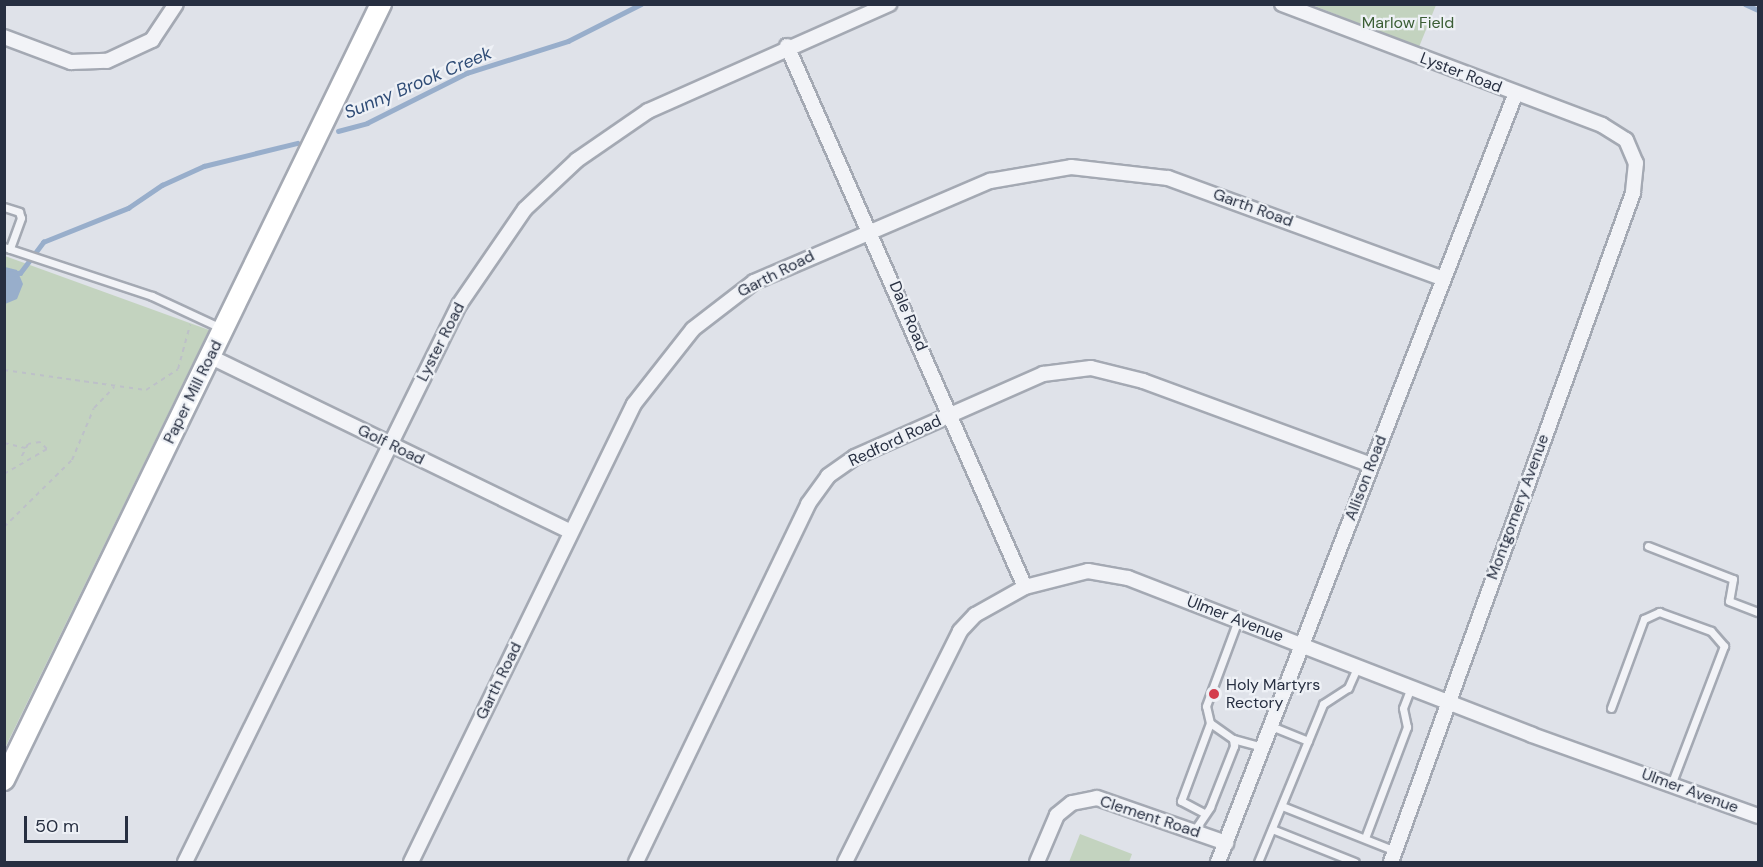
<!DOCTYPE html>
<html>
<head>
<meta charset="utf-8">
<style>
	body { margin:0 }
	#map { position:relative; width:1763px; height:867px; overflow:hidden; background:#dfe2e9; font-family:"DM Sans",sans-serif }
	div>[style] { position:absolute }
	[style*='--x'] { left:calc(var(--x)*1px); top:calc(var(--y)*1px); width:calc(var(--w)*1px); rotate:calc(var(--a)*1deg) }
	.green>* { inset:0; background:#c3d3bf }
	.water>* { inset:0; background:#98aecb }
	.stream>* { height:4.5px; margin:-2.25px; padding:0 2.25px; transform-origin:2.25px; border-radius:2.25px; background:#98aecb }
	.path>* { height:2px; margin-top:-1px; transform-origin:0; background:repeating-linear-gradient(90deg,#bdc0c8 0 4.5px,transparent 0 9px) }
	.roads { filter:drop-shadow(2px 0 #a4a9b3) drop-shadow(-2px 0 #a4a9b3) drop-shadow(0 2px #a4a9b3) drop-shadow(0 -2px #a4a9b3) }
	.lane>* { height:7px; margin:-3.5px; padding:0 3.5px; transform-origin:3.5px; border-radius:3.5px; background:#f2f3f7 }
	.street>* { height:14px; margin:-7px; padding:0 7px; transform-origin:7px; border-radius:7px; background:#f2f3f7 }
	.secondary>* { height:20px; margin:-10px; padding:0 10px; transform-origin:10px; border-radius:10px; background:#fff }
	.dots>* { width:16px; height:16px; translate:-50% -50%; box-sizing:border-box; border:3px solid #eef1f6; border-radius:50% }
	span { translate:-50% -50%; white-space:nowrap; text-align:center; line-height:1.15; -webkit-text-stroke:4.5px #eef1f6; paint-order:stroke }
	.park-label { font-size:16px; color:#3a5d34 }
	.street-label { font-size:16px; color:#272f41 }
	.poi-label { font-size:16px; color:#272f41 }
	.left { translate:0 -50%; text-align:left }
	.water-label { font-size:18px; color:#2f4c76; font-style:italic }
	.frame { position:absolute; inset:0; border:6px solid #272f41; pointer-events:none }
	.scale { position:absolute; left:24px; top:816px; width:104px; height:27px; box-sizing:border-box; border:3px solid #272f41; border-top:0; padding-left:8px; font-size:18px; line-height:21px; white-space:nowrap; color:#272f41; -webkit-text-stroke:4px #eef1f6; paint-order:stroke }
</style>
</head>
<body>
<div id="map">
	<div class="green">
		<div style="clip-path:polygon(1312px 5px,1436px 4px,1436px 5px,1419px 47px)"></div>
		<div style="clip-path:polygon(5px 256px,209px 330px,5px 748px)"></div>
		<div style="clip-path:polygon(1080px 834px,1132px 854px,1129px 862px,1069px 862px)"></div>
	</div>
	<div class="water">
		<div style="clip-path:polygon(5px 267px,17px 270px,23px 284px,17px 299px,5px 304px)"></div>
	</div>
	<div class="stream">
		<div style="--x:1608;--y:4;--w:38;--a:0"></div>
		<div style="--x:1745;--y:4;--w:14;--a:25"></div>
		<div style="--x:338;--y:131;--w:30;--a:-15"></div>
		<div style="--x:367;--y:123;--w:112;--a:-26.6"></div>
		<div style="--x:467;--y:73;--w:106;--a:-17.6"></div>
		<div style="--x:568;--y:41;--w:82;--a:-26.9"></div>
		<div style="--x:4;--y:274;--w:16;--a:-4"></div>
		<div style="--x:20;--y:273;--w:39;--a:-53"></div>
		<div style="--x:43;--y:242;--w:92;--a:-21.8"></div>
		<div style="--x:128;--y:208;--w:41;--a:-34.1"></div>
		<div style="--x:162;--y:185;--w:46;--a:-24.3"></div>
		<div style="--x:204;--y:166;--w:96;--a:-13.9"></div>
	</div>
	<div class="path">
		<div style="--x:4;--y:370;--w:143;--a:8"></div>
		<div style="--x:146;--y:390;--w:38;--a:-33"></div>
		<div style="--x:178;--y:369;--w:46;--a:-74.7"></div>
		<div style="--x:4;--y:443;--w:22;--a:13"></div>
		<div style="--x:4;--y:474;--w:50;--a:-30.2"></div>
		<div style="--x:47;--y:449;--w:10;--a:-135"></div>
		<div style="--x:40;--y:442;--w:12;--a:171"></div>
		<div style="--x:28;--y:444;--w:18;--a:117"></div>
		<div style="--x:4;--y:527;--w:95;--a:-44.6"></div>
		<div style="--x:72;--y:460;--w:56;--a:-67.1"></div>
		<div style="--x:94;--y:408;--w:29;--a:-46"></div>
	</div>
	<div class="roads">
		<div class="lane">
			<div style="--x:4;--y:207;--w:16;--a:18"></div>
			<div style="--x:19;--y:212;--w:6;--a:72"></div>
			<div style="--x:21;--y:218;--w:33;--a:110"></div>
			<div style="--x:4;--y:247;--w:156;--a:18.3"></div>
			<div style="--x:152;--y:296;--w:76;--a:24.9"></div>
			<div style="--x:1648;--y:546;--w:91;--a:21.2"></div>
			<div style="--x:1733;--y:579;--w:22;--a:100"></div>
			<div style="--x:1729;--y:601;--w:31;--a:21"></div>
			<div style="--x:1611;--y:708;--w:95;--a:-69.7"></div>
			<div style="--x:1644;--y:619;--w:17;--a:-25"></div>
			<div style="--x:1659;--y:612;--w:55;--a:20.1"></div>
			<div style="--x:1711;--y:631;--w:20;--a:49"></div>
			<div style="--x:1724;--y:646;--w:149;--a:110.9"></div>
			<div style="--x:1271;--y:726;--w:40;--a:22"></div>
			<div style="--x:1233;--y:739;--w:31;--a:15"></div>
			<div style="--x:1282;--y:806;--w:122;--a:21.7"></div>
			<div style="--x:1204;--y:813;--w:26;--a:-152"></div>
			<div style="--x:1181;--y:801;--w:83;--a:-69.6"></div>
			<div style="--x:1272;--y:829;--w:89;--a:21.7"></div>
			<div style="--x:1194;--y:831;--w:29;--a:-56"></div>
			<div style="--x:1210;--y:807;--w:66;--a:-68.5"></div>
			<div style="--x:1234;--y:746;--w:7;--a:-98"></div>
			<div style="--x:1233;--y:739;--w:28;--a:-145"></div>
			<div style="--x:1210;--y:723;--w:17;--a:-103"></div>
			<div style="--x:1206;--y:706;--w:92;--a:-69.6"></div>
			<div style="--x:1365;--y:838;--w:119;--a:-69.3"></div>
			<div style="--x:1407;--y:727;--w:19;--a:-102"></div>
			<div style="--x:1403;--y:708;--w:22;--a:-69"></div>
			<div style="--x:1258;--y:862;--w:171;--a:-67.6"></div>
			<div style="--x:1323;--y:704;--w:30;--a:-33"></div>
			<div style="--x:1348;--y:688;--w:24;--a:-66"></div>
		</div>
		<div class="street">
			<div style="--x:1282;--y:4;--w:342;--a:20.7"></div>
			<div style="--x:1602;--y:125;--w:28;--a:32"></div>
			<div style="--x:1626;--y:140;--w:25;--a:67"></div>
			<div style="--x:1636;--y:163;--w:30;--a:96"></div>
			<div style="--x:1633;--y:193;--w:711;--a:109.89"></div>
			<div style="--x:4;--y:37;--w:72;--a:20.5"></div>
			<div style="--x:71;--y:62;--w:36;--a:-2"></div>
			<div style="--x:107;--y:61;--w:50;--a:-25"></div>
			<div style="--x:152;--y:40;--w:43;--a:-56.3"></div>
			<div style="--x:787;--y:46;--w:591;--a:66.25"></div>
			<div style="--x:211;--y:357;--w:400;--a:25.9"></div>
			<div style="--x:185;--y:862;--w:621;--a:-63.81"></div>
			<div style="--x:459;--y:305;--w:116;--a:-55.5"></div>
			<div style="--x:525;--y:209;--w:71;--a:-43.3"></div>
			<div style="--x:577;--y:160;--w:86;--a:-34.6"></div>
			<div style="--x:648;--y:111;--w:264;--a:-23.9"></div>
			<div style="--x:411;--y:862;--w:509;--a:-64.04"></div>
			<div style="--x:634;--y:404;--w:95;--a:-51.8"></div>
			<div style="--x:693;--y:329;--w:77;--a:-37.6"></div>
			<div style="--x:754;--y:282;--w:257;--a:-23.2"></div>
			<div style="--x:990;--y:181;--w:82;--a:-9.8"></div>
			<div style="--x:1071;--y:167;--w:98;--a:6.5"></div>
			<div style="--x:1168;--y:178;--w:292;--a:20.1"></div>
			<div style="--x:636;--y:862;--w:397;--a:-64.3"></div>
			<div style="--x:808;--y:504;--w:34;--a:-54"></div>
			<div style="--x:828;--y:476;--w:33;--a:-35"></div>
			<div style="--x:855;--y:457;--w:206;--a:-23.8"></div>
			<div style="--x:1043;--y:374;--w:48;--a:-7.1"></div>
			<div style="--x:1091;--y:368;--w:54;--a:14"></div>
			<div style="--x:1143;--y:381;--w:243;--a:20.2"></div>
			<div style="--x:845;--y:862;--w:258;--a:-63.5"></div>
			<div style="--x:960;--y:631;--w:22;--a:-47"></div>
			<div style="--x:975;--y:615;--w:57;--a:-29.2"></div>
			<div style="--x:1025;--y:587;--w:65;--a:-14.3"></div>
			<div style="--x:1088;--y:571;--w:41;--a:9.9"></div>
			<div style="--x:1128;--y:578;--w:433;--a:21.2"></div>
			<div style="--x:1532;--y:735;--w:240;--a:19.7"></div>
			<div style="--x:1037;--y:862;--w:51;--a:-66.9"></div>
			<div style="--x:1057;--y:815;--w:19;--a:-39"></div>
			<div style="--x:1072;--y:803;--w:25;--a:-11"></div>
			<div style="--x:1097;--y:798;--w:137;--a:19.2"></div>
			<div style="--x:1218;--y:862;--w:822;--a:-68.83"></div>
		</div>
		<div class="secondary">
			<div style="--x:4;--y:780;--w:863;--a:-64.09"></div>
		</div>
	</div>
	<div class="dots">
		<div style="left:1214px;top:694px;background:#d43d4d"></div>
	</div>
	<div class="park-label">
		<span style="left:1408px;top:23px">Marlow Field</span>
	</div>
	<div class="street-label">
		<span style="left:1461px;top:73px;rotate:21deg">Lyster Road</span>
		<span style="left:1253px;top:208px;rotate:20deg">Garth Road</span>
		<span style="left:776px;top:274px;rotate:-27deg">Garth Road</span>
		<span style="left:908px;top:316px;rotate:67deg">Dale Road</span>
		<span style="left:441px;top:342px;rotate:-63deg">Lyster Road</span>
		<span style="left:193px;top:392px;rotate:-64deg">Paper Mill Road</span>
		<span style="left:895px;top:441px;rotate:-25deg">Redford Road</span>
		<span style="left:391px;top:445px;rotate:26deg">Golf Road</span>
		<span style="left:1366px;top:478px;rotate:-69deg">Allison Road</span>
		<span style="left:1518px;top:507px;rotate:-70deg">Montgomery Avenue</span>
		<span style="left:1235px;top:619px;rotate:21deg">Ulmer Avenue</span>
		<span style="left:499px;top:681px;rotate:-64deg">Garth Road</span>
		<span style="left:1690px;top:791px;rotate:20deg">Ulmer Avenue</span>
		<span style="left:1150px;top:817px;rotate:18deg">Clement Road</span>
	</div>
	<div class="poi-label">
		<span class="left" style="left:1226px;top:694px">Holy Martyrs<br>Rectory</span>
	</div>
	<div class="water-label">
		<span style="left:418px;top:83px;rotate:-23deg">Sunny Brook Creek</span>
	</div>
	<div class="frame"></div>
	<div class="scale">50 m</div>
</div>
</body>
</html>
